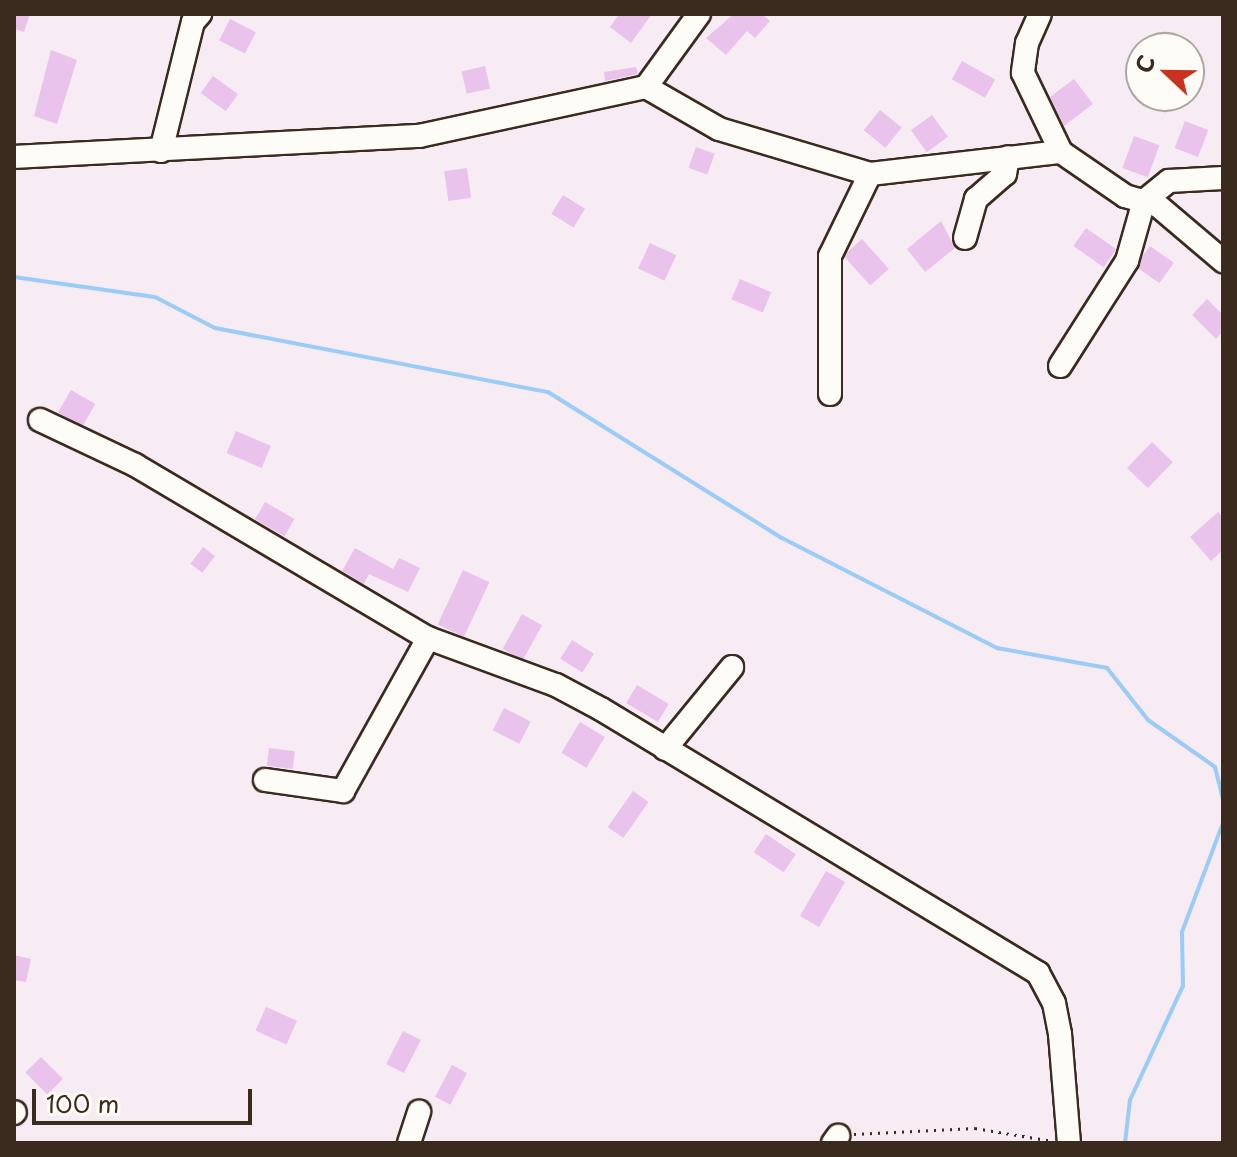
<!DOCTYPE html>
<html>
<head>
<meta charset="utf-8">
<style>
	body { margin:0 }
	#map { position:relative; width:1237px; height:1157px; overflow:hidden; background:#f7ebf4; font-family:"Playpen Sans",sans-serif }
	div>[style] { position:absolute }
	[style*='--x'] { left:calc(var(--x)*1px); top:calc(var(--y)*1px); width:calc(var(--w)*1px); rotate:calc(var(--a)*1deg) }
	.stream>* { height:4px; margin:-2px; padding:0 2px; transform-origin:2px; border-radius:2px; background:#9bcbf7 }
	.building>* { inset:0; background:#eac3ec; transform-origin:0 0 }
	.path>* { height:3px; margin-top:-1.5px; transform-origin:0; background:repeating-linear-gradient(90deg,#3b2a1e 0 2px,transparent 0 8px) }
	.roads { filter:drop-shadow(2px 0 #3b2a1e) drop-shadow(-2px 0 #3b2a1e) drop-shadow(0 2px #3b2a1e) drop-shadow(0 -2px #3b2a1e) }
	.minor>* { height:22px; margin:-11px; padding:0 11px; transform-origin:11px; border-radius:11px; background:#fdfcf7 }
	span { translate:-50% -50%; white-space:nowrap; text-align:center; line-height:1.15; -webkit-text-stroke:7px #fdfcf7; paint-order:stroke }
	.frame { position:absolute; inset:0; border:16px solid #3b2a1e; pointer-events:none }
	.north { position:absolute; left:1125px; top:32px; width:80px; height:80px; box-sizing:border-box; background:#fdfcf7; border:2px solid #afa8a0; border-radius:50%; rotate:292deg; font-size:22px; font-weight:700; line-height:32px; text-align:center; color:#3b2a1e }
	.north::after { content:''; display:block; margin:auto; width:28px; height:36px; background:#c8321e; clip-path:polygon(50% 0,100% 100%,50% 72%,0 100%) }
	.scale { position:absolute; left:32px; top:1089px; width:220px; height:36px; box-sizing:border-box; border:4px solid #3b2a1e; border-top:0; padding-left:10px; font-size:24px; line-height:28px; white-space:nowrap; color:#3b2a1e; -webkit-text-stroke:6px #fdfcf7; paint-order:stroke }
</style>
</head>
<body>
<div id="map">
	<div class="stream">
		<div style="--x:14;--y:277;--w:142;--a:8.1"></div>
		<div style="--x:155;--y:297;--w:68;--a:27.3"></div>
		<div style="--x:215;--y:328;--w:339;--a:10.9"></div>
		<div style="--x:548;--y:392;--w:276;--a:32"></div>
		<div style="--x:782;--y:538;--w:242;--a:27.1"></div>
		<div style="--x:997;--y:648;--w:112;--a:10.3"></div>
		<div style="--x:1107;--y:668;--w:66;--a:51.7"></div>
		<div style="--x:1148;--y:720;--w:82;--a:35"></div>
		<div style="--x:1215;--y:767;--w:33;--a:76"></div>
		<div style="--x:1125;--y:1143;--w:43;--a:-83.4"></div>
		<div style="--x:1130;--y:1100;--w:126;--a:-65.1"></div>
		<div style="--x:1183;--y:986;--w:54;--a:-91.1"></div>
		<div style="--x:1182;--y:932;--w:116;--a:-69.4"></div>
	</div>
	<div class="building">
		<div style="clip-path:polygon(14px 14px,30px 14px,24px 32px,14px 29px)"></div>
		<div style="clip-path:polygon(619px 14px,652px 14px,631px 43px,610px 27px)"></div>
		<div style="clip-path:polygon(734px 14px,762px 14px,770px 21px,755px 38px,747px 31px,726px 55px,706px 38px)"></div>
		<div style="left:230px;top:19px;width:29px;height:24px;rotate:27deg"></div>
		<div style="clip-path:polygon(51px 50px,77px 60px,57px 124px,34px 116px)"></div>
		<div style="left:962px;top:61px;width:38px;height:21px;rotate:29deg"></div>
		<div style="left:485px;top:66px;width:23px;height:24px;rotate:77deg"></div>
		<div style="clip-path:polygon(636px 67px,638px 74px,605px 81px,604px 72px)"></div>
		<div style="left:213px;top:76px;width:31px;height:21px;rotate:36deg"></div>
		<div style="clip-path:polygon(1074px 79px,1093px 104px,1064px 126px,1050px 97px)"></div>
		<div style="left:880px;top:110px;width:28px;height:26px;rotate:39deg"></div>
		<div style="left:932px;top:115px;width:27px;height:26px;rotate:54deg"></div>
		<div style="left:1185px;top:121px;width:25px;height:29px;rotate:21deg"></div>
		<div style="left:1134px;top:136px;width:27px;height:34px;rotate:20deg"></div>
		<div style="left:696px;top:147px;width:20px;height:22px;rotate:20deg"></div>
		<div style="left:467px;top:168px;width:30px;height:23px;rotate:82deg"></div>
		<div style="left:563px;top:195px;width:26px;height:22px;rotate:32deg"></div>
		<div style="clip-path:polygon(941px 221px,955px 248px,925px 272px,907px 249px)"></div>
		<div style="left:1086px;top:228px;width:37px;height:22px;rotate:35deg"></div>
		<div style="left:862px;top:239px;width:40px;height:25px;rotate:48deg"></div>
		<div style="left:650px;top:243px;width:29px;height:28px;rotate:25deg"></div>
		<div style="left:1150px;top:246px;width:29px;height:25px;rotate:35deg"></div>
		<div style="left:740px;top:279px;width:34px;height:22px;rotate:23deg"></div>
		<div style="clip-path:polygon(1207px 299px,1223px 315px,1223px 331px,1216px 339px,1192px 315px)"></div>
		<div style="left:71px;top:390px;width:28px;height:26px;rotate:30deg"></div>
		<div style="left:236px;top:431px;width:38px;height:24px;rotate:23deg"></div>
		<div style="left:1152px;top:442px;width:29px;height:36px;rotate:44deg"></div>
		<div style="left:265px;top:502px;width:34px;height:20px;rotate:30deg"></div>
		<div style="clip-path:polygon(1218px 512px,1223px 518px,1223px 550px,1211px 561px,1190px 537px)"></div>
		<div style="left:203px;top:547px;width:15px;height:21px;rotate:37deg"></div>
		<div style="clip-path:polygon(355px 548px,393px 569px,399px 558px,420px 568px,408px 592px,369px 574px,364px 584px,342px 571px)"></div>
		<div style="left:463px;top:570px;width:29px;height:60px;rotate:25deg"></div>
		<div style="left:522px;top:614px;width:23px;height:40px;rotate:29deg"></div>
		<div style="left:572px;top:640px;width:26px;height:22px;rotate:32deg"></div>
		<div style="left:637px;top:685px;width:37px;height:21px;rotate:31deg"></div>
		<div style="left:504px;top:708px;width:30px;height:25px;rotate:27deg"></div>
		<div style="left:580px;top:722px;width:29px;height:36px;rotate:31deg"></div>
		<div style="left:269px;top:748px;width:26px;height:18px;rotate:7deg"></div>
		<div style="left:633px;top:791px;width:19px;height:44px;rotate:35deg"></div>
		<div style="left:766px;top:834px;width:36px;height:22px;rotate:34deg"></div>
		<div style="left:826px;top:871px;width:22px;height:52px;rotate:30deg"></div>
		<div style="clip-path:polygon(14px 955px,31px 959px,26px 982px,14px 980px)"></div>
		<div style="left:266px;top:1007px;width:34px;height:26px;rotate:24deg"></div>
		<div style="left:403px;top:1031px;width:20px;height:37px;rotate:27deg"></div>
		<div style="left:41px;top:1057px;width:31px;height:22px;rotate:45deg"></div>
		<div style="left:452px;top:1065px;width:17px;height:36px;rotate:28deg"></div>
	</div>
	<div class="path">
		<div style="--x:854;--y:1134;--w:121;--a:-2.8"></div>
		<div style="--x:975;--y:1128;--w:79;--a:9.5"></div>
	</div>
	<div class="roads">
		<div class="minor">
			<div style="--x:1040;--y:14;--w:32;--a:114"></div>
			<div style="--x:1027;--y:43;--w:30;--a:98"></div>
			<div style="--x:1023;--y:73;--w:88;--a:64.3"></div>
			<div style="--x:1061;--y:152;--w:78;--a:34.5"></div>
			<div style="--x:1125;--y:196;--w:33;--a:16"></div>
			<div style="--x:1157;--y:205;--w:87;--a:40.3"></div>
			<div style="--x:646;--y:87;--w:90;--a:-54"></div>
			<div style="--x:161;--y:151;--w:133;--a:-76.1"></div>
			<div style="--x:193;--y:22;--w:11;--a:-49"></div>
			<div style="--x:14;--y:157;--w:406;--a:-3"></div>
			<div style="--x:419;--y:136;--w:232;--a:-12.2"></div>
			<div style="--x:646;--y:87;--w:84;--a:29.9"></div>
			<div style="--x:719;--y:129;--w:158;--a:16.6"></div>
			<div style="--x:870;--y:174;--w:192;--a:-6.6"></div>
			<div style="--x:965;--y:238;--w:41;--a:-74.2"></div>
			<div style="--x:976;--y:199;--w:38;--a:-41"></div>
			<div style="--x:1005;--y:174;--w:17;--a:-80"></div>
			<div style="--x:1060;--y:366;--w:125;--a:-57.5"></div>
			<div style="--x:1127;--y:261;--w:62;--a:-74.2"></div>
			<div style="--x:1144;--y:201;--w:32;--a:-39"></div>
			<div style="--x:1169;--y:181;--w:54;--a:-3.2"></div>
			<div style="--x:830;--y:394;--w:138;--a:-90"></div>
			<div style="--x:830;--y:256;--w:91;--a:-64"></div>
			<div style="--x:40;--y:420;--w:105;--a:25.3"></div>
			<div style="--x:135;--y:465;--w:340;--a:30.6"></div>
			<div style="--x:428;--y:638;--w:136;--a:20.2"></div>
			<div style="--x:556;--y:685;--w:51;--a:28.1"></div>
			<div style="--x:601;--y:709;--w:511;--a:31.14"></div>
			<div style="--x:1038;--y:973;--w:34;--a:62"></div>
			<div style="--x:1054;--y:1003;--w:32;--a:79"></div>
			<div style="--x:1060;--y:1034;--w:109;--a:85.3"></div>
			<div style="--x:665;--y:749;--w:106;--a:-50.7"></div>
			<div style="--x:265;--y:780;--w:79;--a:8"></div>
			<div style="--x:343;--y:791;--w:175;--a:-60.9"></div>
			<div style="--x:14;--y:1113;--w:1;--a:-45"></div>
			<div style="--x:409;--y:1143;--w:33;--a:-72"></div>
			<div style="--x:833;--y:1143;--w:9;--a:-54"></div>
		</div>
	</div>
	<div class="frame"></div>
	<div class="north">С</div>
	<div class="scale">100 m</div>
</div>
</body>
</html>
